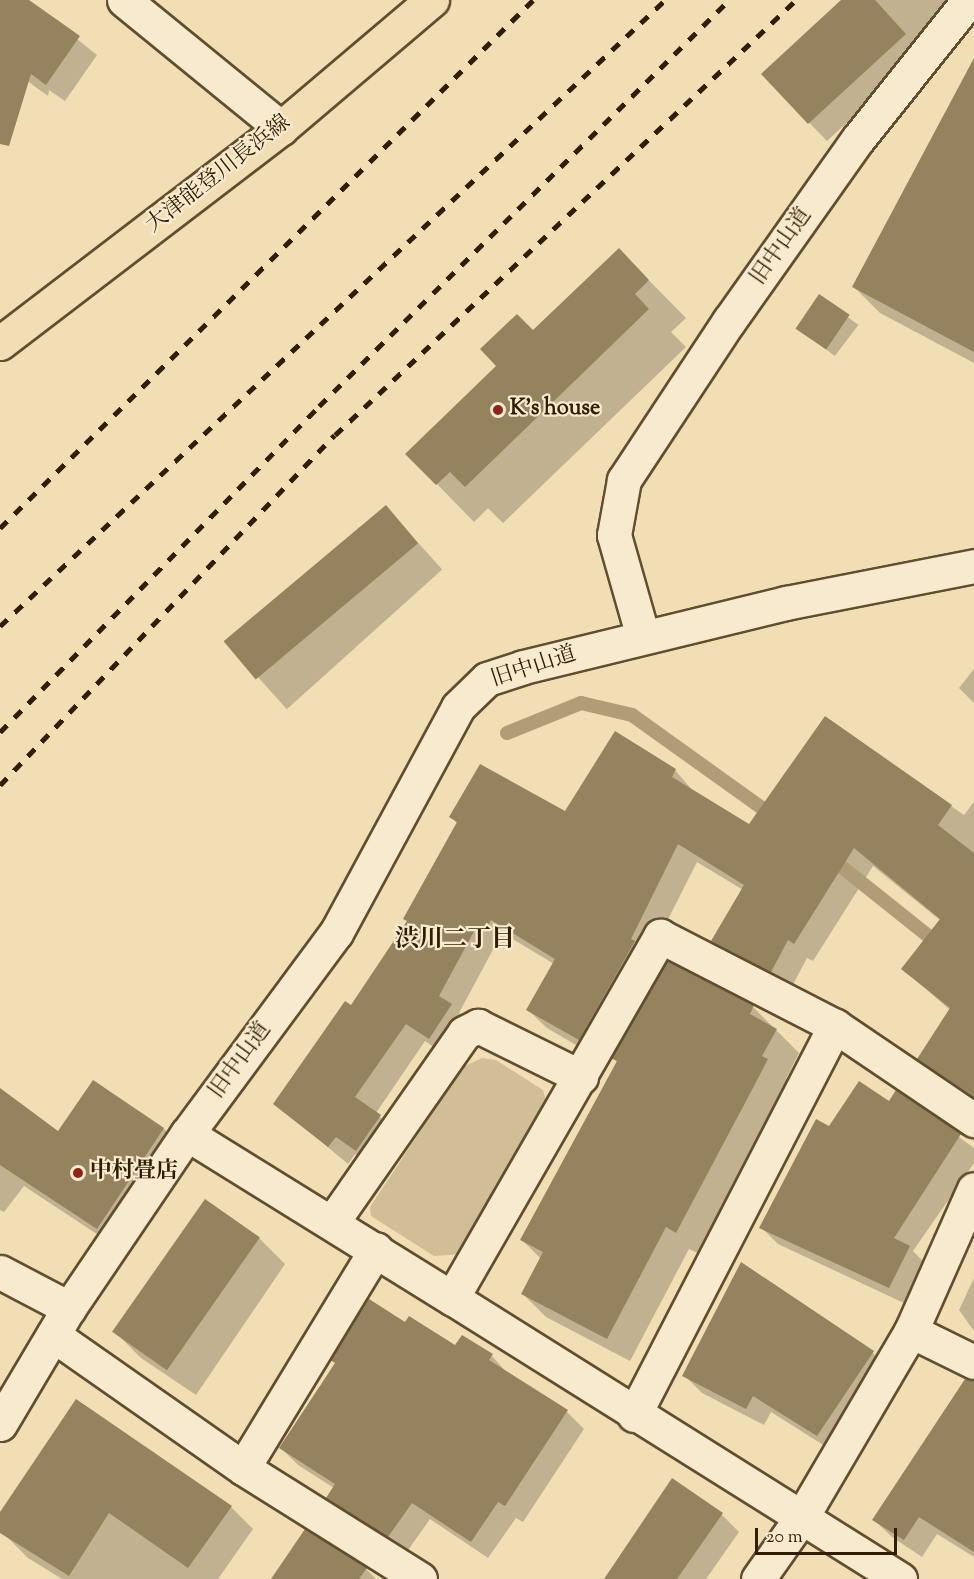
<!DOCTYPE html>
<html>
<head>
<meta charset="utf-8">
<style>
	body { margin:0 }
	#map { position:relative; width:974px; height:1579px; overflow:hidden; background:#f2deb5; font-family:"Sorts Mill Goudy","Noto Serif JP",serif }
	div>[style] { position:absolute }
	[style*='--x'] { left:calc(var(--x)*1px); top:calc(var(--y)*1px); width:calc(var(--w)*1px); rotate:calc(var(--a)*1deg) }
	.green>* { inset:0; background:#d1bd96 }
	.shadow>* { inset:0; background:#0003; transform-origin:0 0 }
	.stream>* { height:14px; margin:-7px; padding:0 7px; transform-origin:7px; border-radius:7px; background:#b09d78 }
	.building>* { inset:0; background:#95825f; transform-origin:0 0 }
	.roads { filter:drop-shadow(2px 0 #614e2e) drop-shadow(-2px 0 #614e2e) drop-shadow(0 2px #614e2e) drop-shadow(0 -2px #614e2e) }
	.minor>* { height:33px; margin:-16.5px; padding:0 16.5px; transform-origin:16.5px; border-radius:16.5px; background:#f7eacf }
	.major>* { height:33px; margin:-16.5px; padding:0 16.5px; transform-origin:16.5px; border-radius:16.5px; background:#f2deb5 }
	.rail>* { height:4.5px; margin-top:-2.25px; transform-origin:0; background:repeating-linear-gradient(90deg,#311e01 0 10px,transparent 0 20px) }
	.dots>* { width:16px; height:16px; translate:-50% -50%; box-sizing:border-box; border:3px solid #f7eacf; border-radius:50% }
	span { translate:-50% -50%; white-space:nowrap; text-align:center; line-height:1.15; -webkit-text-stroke:4.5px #f7eacf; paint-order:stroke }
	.street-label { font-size:22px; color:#311e01 }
	.poi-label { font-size:22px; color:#311e01; font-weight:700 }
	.left { translate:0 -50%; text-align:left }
	.neighbourhood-label { font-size:24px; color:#311e01; font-weight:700 }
	.scale { position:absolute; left:755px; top:1528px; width:142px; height:27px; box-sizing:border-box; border:3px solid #311e01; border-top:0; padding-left:8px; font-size:18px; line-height:21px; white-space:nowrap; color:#311e01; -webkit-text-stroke:4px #f7eacf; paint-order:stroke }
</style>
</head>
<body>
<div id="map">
	<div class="green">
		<div style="clip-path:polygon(482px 1058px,496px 1060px,543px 1090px,546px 1102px,462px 1254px,434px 1256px,371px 1216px,370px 1207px,463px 1067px)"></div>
	</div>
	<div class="shadow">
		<div style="clip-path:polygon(0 0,28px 0,97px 55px,65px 101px,49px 90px,48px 96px,0 61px)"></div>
		<div style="clip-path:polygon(843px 0,954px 0,923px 52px,827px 141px,763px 75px)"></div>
		<div style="clip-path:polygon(974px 101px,974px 363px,880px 313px,854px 287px)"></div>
		<div style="clip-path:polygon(619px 250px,686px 318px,671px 332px,686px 347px,503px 523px,488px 508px,474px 522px,437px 484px,499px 366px)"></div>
		<div style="left:820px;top:296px;width:48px;height:39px;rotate:37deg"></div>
		<div style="left:386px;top:507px;width:84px;height:209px;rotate:48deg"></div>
		<div style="clip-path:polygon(974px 669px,974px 703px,959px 688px)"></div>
		<div style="clip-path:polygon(825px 719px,964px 815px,974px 802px,974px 1102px,938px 1077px,919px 1059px,950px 1010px,903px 969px,941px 921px,873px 866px,813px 961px,807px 958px,790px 990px,732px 960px,713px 941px,743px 890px,697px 862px,598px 1058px,547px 1028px,528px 1010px,554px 964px,511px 938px,504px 949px,496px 944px,459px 1013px,470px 1024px,448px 1057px,425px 1041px,376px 1113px,399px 1135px,375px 1168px,355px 1154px,348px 1164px,275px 1103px,351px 1007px,408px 922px,458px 824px,451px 817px,565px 813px,615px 733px,675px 770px,693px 791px,749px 826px)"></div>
		<div style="clip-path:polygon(753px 1007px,799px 1053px,786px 1079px,790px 1083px,700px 1254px,689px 1249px,630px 1361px,546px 1317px,523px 1294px,541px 1259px,522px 1240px,618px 1063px,613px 1058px)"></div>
		<div style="clip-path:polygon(93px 1082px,164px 1129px,181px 1147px,115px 1246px,24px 1186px,4px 1212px,0 1210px,0 1090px,59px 1133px)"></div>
		<div style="clip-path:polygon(897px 1092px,974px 1148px,974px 1163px,913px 1251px,926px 1264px,906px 1304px,778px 1244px,761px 1227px,830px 1128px,890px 1103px)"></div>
		<div style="clip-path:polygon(205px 1202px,259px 1238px,285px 1264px,196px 1395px,141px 1358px,116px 1333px)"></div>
		<div style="clip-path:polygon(974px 1278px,974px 1331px,959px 1310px)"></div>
		<div style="clip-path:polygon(406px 1324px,455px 1347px,463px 1337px,492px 1356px,508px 1374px,567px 1412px,584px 1429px,523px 1522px,516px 1518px,488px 1558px,430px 1519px,406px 1553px,345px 1515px,327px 1497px,334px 1488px,298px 1465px,281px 1448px)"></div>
		<div style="clip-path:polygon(873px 1353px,890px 1370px,836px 1453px,771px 1412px,764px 1425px,702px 1393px,684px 1375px)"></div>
		<div style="clip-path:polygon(974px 1414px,974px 1557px,937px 1534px,922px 1557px,892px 1537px,874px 1520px)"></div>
		<div style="clip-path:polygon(672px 1480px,722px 1515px,739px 1532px,706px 1579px,606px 1579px)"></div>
		<div style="clip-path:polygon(231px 1507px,253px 1529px,218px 1579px,62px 1579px,28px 1558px,5px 1535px,0 1522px,0 1516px)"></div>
		<div style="clip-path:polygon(366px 1569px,376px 1579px,273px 1579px)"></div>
	</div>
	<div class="stream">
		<div style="--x:507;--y:733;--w:80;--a:-22.1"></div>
		<div style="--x:581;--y:703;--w:52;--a:13.2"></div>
		<div style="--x:632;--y:715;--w:177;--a:35.6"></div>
		<div style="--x:828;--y:856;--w:146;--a:38.6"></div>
	</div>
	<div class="building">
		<div style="clip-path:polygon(0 0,29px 0,80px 36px,46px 85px,31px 74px,9px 146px,0 144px)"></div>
		<div style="clip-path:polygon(841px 0,875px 0,906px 34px,808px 124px,761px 74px)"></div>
		<div style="clip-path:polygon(974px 58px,974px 352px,852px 287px)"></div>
		<div style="clip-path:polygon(619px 248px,649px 280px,635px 294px,649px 309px,465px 487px,450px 472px,436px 485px,405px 454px,496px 366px,480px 349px,517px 314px,533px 330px)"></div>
		<div style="left:819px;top:294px;width:37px;height:42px;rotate:34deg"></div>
		<div style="left:386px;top:505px;width:50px;height:212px;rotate:50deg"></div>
		<div style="clip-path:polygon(825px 716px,952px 805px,938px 825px,974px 853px,974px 1097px,917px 1059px,950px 1008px,901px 969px,940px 919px,854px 848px,794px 944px,788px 940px,771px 972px,711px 941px,744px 885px,678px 844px,631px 939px,635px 941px,579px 1040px,526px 1010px,555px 959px,491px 920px,485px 931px,477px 926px,439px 996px,452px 1004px,429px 1039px,406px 1024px,355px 1097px,381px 1115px,356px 1151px,336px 1137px,328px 1147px,273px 1104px,345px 1001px,351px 1005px,407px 921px,403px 919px,457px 822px,449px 817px,480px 764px,565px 811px,615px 731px,676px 769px,672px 777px,749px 824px)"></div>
		<div style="clip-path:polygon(667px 961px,754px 1005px,750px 1014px,777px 1029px,762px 1056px,768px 1059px,754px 1086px,676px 1233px,666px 1227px,607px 1339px,521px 1294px,543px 1252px,520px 1240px,617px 1061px,611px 1058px)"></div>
		<div style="clip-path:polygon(93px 1080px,164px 1128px,97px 1229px,0 1165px,0 1088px,58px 1131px)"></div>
		<div style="clip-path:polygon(859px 1081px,889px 1101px,896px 1090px,961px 1134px,894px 1238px,910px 1246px,889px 1288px,759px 1228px,816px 1119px,829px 1126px)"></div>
		<div style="left:205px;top:1199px;width:67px;height:162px;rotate:35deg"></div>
		<div style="clip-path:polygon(741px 1262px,874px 1351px,817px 1436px,753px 1396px,746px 1409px,682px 1376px)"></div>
		<div style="clip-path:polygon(369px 1299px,405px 1322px,409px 1316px,455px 1345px,462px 1335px,493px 1354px,489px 1360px,568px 1410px,505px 1506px,498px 1502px,471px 1542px,412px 1503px,388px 1537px,326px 1498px,335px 1484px,279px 1448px,335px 1363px,330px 1360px)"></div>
		<div style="clip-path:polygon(965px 1379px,974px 1381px,974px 1552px,919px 1517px,904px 1540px,872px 1520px)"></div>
		<div style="clip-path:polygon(76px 1399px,232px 1506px,188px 1568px,109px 1513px,69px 1576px,0 1533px,0 1512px)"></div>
		<div style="clip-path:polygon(672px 1478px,723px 1513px,677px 1579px,604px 1579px)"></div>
		<div style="clip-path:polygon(305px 1529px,367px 1568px,359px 1579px,271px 1579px)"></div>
	</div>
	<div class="roads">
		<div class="minor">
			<div style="--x:124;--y:0;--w:203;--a:39.2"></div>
			<div style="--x:643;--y:637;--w:106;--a:-105.9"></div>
			<div style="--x:614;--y:535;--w:56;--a:-79.7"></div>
			<div style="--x:624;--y:480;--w:191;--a:-56.6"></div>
			<div style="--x:729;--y:321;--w:223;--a:-54.7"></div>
			<div style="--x:858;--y:139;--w:178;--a:-51.4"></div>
			<div style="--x:187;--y:1134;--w:312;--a:31.8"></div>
			<div style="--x:452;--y:1298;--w:418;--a:-60.1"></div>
			<div style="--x:660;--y:936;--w:197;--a:27.2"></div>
			<div style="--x:835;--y:1026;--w:168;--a:34.1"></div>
			<div style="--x:333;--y:1221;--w:229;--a:-55.1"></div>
			<div style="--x:464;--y:1033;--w:16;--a:-27"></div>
			<div style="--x:478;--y:1026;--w:115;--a:26.3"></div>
			<div style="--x:0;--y:1272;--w:78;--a:27.6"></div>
			<div style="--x:452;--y:1298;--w:529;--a:32.1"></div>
			<div style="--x:911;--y:1331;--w:70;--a:26.2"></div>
			<div style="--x:53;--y:1335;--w:232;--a:35"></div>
			<div style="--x:243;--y:1468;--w:209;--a:32.1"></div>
			<div style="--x:634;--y:1415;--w:438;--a:-62.7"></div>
			<div style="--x:0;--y:1424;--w:135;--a:-59.3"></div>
			<div style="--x:69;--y:1308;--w:210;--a:-55.9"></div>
			<div style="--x:187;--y:1134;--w:250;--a:-53.5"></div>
			<div style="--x:336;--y:933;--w:257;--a:-61.6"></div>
			<div style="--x:458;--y:707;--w:40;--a:-44"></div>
			<div style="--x:487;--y:679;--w:38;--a:-18"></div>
			<div style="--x:523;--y:667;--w:271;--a:-13.7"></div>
			<div style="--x:786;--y:603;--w:192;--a:-11.1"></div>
			<div style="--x:243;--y:1468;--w:256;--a:-58.7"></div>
			<div style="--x:758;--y:1579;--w:78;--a:-54.9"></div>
			<div style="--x:803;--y:1515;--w:213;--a:-59.6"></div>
			<div style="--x:911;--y:1331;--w:155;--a:-66.1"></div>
		</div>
		<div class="major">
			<div style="--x:0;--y:343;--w:354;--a:-37.4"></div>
			<div style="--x:281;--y:128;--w:198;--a:-40.3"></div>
		</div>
	</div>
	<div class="rail">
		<div style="--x:0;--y:528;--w:750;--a:-44.73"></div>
		<div style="--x:0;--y:626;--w:913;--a:-43.27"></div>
		<div style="--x:0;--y:732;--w:456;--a:-45.6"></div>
		<div style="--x:319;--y:406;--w:577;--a:-44.72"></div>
		<div style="--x:0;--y:785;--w:484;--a:-46.3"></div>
		<div style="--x:335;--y:435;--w:634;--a:-43.34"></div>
	</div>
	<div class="dots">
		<div style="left:498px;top:410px;background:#8f2418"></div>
		<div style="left:78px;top:1173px;background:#8f2418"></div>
	</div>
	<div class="street-label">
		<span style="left:219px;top:175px;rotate:-38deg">大津能登川長浜線</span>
		<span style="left:782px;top:247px;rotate:-55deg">旧中山道</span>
		<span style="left:534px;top:668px;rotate:-18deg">旧中山道</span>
		<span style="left:241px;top:1061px;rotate:-54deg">旧中山道</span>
	</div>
	<div class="poi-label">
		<span class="left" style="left:510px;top:410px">K's house</span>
		<span class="left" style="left:90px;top:1173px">中村畳店</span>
	</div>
	<div class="neighbourhood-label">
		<span style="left:455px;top:941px">渋川二丁目</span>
	</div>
	<div class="scale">20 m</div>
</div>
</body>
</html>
